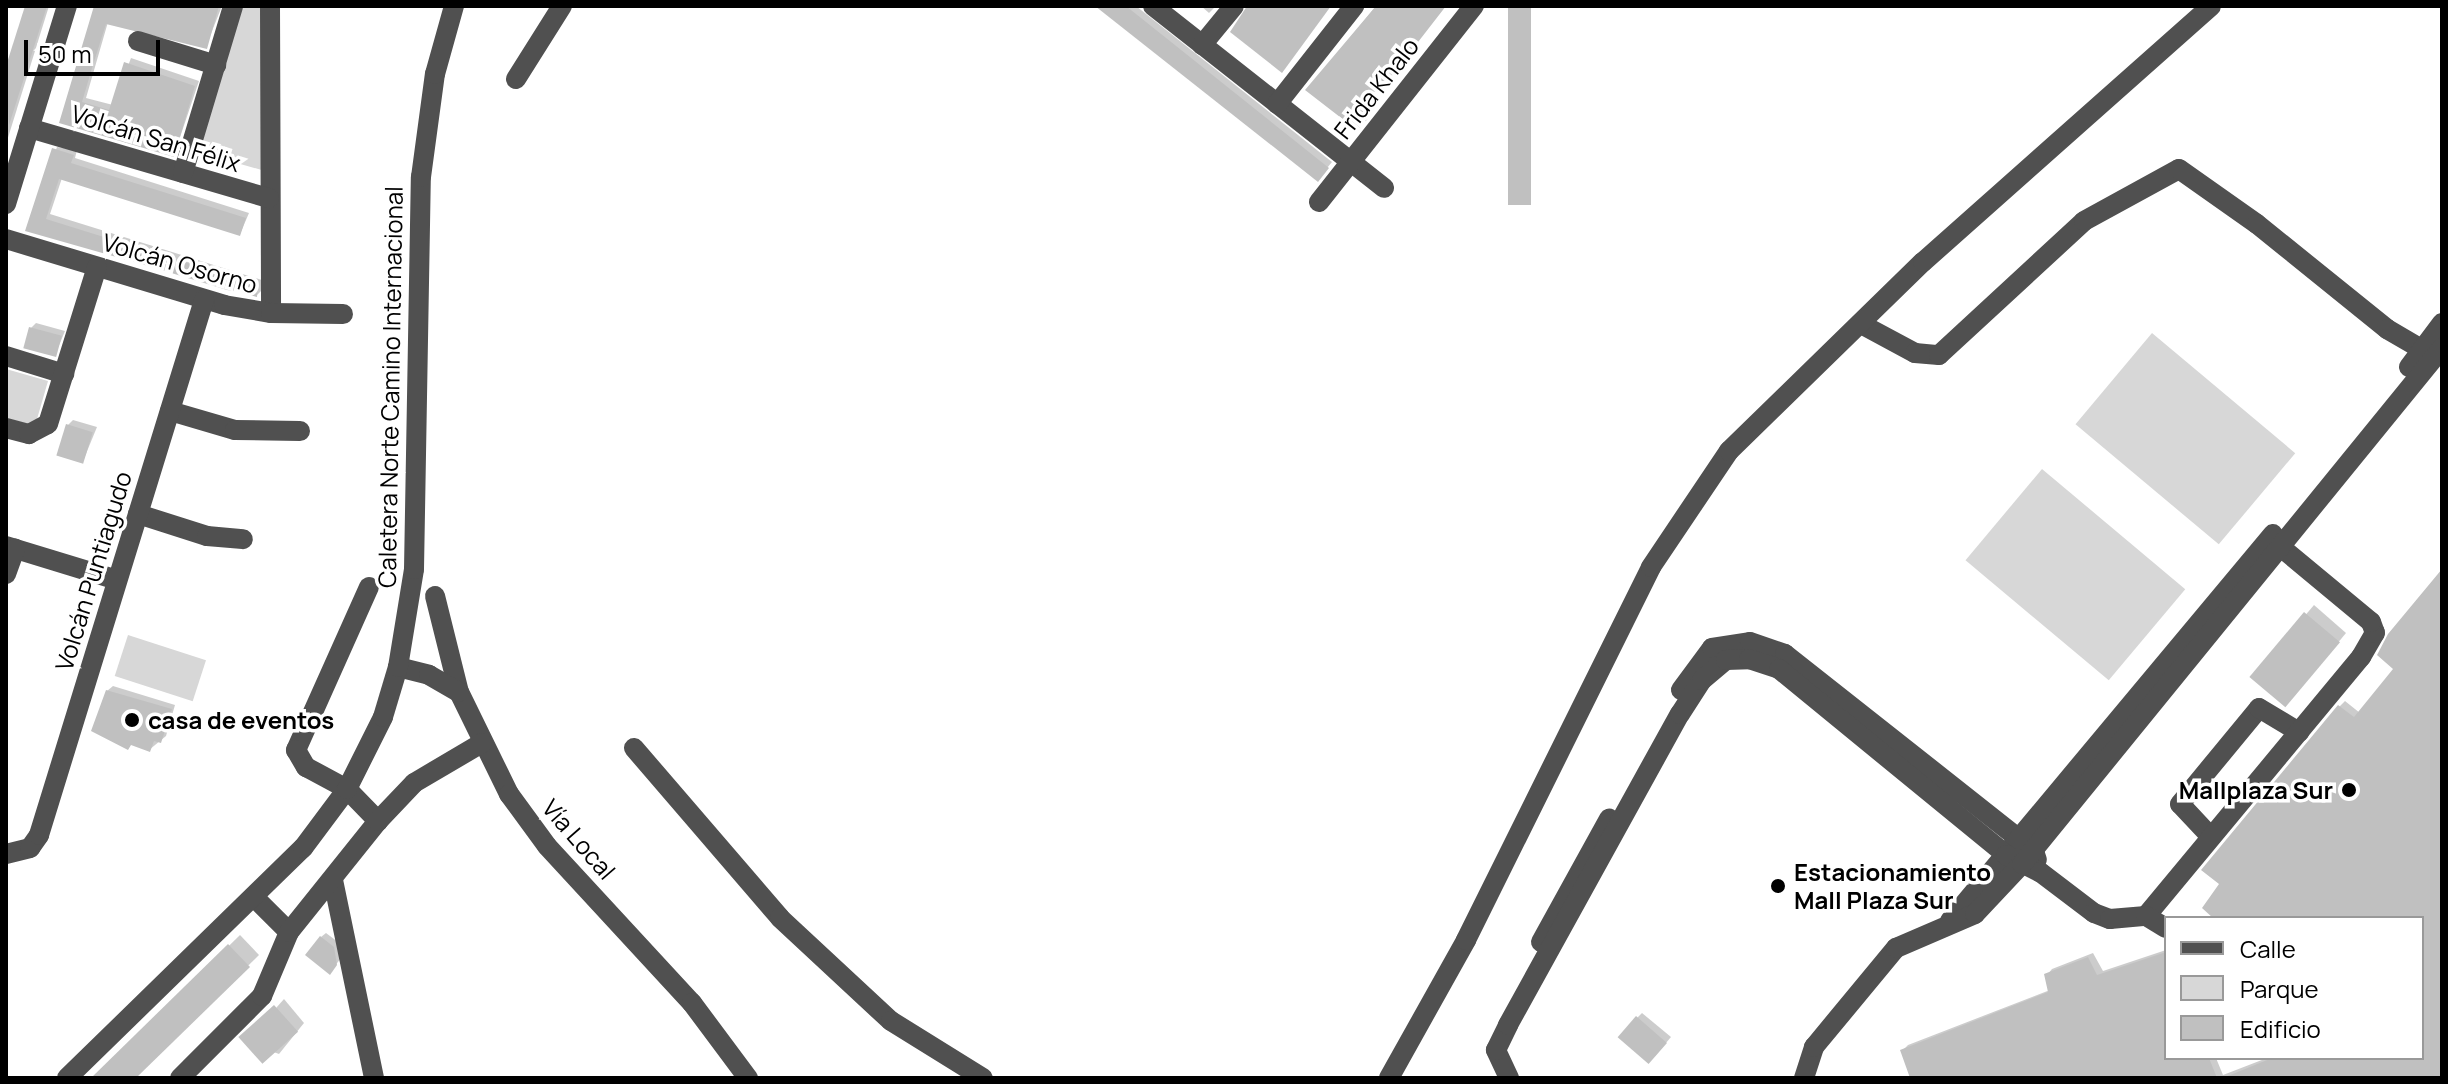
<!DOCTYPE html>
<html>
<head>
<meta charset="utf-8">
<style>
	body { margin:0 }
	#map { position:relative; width:2448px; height:1084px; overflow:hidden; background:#fff; font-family:Manrope,sans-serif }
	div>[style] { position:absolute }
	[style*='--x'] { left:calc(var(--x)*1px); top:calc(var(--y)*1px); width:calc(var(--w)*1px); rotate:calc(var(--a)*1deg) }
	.green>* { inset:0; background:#d7d7d7; transform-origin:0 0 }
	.shadow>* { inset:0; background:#0003 }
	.building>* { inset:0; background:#c0c0c0; transform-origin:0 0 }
	.minor>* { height:20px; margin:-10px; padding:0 10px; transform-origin:10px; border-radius:10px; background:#505050 }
	.dots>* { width:22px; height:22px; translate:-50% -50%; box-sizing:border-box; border:4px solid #fff; border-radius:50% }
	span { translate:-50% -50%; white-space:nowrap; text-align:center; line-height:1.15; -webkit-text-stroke:7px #fff; paint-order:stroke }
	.street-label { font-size:24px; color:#000 }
	.poi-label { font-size:24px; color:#000; font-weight:700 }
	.left { translate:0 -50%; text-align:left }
	.right { translate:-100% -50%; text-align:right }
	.frame { position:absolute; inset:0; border:8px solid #000; pointer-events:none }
	.legend { position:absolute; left:2164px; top:916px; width:260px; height:144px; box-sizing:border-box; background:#fff; border:2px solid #999; margin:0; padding:10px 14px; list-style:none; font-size:24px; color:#000 }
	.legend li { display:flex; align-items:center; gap:16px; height:40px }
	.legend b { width:40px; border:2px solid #999 }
	.scale { position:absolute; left:24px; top:40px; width:136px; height:36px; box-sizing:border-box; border:4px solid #000; border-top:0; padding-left:10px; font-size:24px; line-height:28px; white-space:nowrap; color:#000; -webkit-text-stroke:6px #fff; paint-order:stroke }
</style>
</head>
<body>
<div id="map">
	<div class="green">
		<div style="clip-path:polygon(243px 6px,262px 6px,265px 171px,195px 151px)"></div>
		<div style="left:2152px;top:333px;width:187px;height:119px;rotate:40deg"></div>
		<div style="clip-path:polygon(6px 369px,48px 381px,35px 426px,6px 418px)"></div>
		<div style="left:2042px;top:469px;width:187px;height:119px;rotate:40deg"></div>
		<div style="left:128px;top:635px;width:82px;height:43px;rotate:18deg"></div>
	</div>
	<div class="shadow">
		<div style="clip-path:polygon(27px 6px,49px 6px,6px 144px,6px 72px)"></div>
		<div style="clip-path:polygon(98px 6px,222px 6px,206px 46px,108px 22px,86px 98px,113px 105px,131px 58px,199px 81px,174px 155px,62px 122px)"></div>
		<div style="clip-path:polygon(1099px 6px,1136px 6px,1332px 162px,1322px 174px)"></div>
		<div style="clip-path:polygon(1201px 6px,1216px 6px,1209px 13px)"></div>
		<div style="clip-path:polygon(1376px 6px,1445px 6px,1367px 107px,1373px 111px,1363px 124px,1308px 89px)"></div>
		<div style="clip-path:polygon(57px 147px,77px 150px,75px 158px,249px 213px,240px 234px,62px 178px,50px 214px,262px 280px,262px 290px,257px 295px,227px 290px,27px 229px)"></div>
		<div style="clip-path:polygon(36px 323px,65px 331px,55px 355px,31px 328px)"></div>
		<div style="clip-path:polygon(73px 420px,97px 427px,83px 461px,68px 425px)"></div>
		<div style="clip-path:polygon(2442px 573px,2442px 1078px,1912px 1078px,1903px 1050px,1908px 1045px,2050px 990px,2047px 975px,2052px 969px,2093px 953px,2103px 971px,2166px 950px,2166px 1058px,2216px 1058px,2223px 1075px,2267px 1058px,2422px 1058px,2422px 918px,2216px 918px,2222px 884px,2204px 870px,2340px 706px,2345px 701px,2360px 713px,2396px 668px)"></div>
		<div style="clip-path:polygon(2314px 605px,2346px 633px,2294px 696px,2253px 677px)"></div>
		<div style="clip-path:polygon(113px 686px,175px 705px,166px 736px,149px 750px,107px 691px)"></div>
		<div style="clip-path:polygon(326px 933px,338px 942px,341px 958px,334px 967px,321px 937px)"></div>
		<div style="clip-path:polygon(240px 935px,259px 955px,133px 1078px,94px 1078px)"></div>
		<div style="clip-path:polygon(284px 999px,304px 1023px,279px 1054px,246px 1042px)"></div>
		<div style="clip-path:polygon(1642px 1013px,1671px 1037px,1655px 1056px,1637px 1018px)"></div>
	</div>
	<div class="building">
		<div style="clip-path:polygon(25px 6px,47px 6px,9px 125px,6px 66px)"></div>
		<div style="clip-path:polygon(94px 6px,219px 6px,207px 49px,106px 24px,92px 68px,82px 102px,109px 110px,124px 62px,195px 86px,174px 157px,59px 123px)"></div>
		<div style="clip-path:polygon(1095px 6px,1126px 6px,1329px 168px,1318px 182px)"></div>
		<div style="clip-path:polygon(1247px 6px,1331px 6px,1282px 73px,1230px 32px)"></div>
		<div style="clip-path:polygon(1376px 6px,1446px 6px,1363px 113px,1369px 117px,1358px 131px,1305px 90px)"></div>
		<div style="left:1508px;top:6px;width:23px;height:199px"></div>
		<div style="clip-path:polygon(52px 148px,74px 155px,71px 163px,246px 218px,240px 236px,59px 179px,46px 219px,258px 285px,257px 297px,25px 231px)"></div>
		<div style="left:29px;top:327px;width:34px;height:22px;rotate:15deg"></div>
		<div style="left:66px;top:424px;width:28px;height:33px;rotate:17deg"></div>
		<div style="clip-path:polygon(2442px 569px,2442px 1078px,2223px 1078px,2272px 1058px,2422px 1058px,2422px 918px,2213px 918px,2202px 908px,2219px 884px,2201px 870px,2338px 705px,2354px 717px,2393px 669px,2377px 655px,2388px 634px)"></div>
		<div style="left:2304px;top:612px;width:47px;height:85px;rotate:40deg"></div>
		<div style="clip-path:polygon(106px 690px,172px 709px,161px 743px,154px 741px,150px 752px,131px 745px,128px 750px,91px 731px)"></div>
		<div style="clip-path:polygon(320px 936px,334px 947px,337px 965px,330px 975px,305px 955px)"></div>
		<div style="clip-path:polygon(228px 944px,250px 967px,136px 1078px,91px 1078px)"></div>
		<div style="clip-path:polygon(2166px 952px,2166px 1058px,2209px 1058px,2217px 1078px,1910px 1078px,1900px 1050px,2048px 992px,2044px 974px,2088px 957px,2097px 975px)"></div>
		<div style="left:274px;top:1005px;width:36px;height:48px;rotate:48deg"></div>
		<div style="left:1636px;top:1016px;width:41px;height:28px;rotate:41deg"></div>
	</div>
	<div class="minor">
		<div style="--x:270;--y:6;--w:307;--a:89.8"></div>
		<div style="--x:1153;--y:6;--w:294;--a:38.2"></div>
		<div style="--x:138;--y:41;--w:82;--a:17.1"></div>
		<div style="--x:1202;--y:45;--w:50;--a:-50.6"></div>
		<div style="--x:516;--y:79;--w:86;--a:-57.8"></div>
		<div style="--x:1277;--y:104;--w:125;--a:-51.8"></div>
		<div style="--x:29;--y:128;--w:250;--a:16.3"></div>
		<div style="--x:183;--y:173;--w:174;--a:-73.3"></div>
		<div style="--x:1319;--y:202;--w:250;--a:-51.7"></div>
		<div style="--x:6;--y:204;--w:207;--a:-72.9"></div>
		<div style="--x:6;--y:239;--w:228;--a:16.8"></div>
		<div style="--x:224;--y:305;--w:48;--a:9.7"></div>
		<div style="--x:271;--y:313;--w:72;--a:0.8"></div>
		<div style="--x:1861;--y:324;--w:61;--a:28.2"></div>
		<div style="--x:1915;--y:353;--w:24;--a:5"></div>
		<div style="--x:1939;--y:355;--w:197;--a:-42.7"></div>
		<div style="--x:2084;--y:221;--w:108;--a:-28.7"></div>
		<div style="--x:2179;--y:169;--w:95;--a:35.2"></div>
		<div style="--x:2257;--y:224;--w:167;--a:38.9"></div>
		<div style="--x:2387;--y:329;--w:42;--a:30.3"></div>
		<div style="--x:6;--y:356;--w:61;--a:17.2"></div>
		<div style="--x:2409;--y:367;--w:55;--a:-53.1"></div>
		<div style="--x:170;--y:411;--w:68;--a:16.3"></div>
		<div style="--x:235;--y:430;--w:65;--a:0.9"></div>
		<div style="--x:6;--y:428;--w:24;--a:15"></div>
		<div style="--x:29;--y:434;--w:21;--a:-28"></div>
		<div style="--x:48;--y:424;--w:164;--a:-72.7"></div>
		<div style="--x:138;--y:514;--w:72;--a:17.7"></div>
		<div style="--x:207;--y:536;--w:36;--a:5"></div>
		<div style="--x:6;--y:546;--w:116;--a:17"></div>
		<div style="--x:6;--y:574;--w:27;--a:-70"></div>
		<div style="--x:369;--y:587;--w:179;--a:114.1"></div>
		<div style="--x:296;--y:750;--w:20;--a:60"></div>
		<div style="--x:306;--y:767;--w:47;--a:28.2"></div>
		<div style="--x:347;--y:789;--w:45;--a:45.9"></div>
		<div style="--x:435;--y:596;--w:99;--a:76"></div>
		<div style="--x:459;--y:692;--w:114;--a:63.9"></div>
		<div style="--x:509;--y:794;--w:64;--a:53.8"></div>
		<div style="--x:547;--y:846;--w:214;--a:47.3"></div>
		<div style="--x:692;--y:1003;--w:94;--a:53.3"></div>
		<div style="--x:398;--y:667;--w:32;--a:14"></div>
		<div style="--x:429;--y:675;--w:34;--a:30"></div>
		<div style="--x:1681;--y:690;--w:52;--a:-53.6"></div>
		<div style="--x:1712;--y:648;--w:38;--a:-9"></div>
		<div style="--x:1750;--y:642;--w:37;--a:19"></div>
		<div style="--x:1785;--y:654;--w:318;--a:38.3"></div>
		<div style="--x:2034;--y:851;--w:9;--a:72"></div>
		<div style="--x:634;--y:748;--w:224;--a:49.3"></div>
		<div style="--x:780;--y:918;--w:151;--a:42.9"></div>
		<div style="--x:891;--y:1021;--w:108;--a:31.8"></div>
		<div style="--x:2211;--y:837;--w:45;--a:-133.2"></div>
		<div style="--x:2180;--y:804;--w:124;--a:-50.5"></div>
		<div style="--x:2259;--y:708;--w:47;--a:31"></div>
		<div style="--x:6;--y:854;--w:25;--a:-14"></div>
		<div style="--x:30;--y:848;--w:16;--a:-55"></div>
		<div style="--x:39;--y:835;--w:560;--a:-72.86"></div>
		<div style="--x:333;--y:880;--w:202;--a:78.3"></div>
		<div style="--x:255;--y:898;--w:48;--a:45"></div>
		<div style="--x:2146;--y:916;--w:337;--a:-50.3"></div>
		<div style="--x:2361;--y:657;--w:28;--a:-60"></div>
		<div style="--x:2375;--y:633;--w:12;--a:-110"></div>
		<div style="--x:2371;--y:622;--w:130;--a:-140.3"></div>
		<div style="--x:1950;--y:921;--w:504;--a:-50.15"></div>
		<div style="--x:1541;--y:942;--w:141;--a:-61.1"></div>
		<div style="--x:67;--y:1078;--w:330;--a:-44.3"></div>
		<div style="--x:303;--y:848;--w:74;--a:-53.3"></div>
		<div style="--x:347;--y:789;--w:80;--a:-63.4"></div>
		<div style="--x:383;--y:717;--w:52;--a:-73.3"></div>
		<div style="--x:398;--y:667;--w:99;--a:-80.7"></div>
		<div style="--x:414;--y:569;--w:392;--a:-89"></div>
		<div style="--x:421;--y:177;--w:104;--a:-82.3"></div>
		<div style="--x:435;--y:74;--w:71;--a:-74.4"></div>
		<div style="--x:180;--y:1078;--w:116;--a:-45"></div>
		<div style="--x:262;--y:996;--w:69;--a:-67.1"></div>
		<div style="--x:289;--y:932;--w:142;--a:-51.3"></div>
		<div style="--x:378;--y:821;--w:52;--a:-46.5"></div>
		<div style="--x:414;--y:783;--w:79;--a:-30.5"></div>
		<div style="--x:1389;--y:1078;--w:158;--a:-60.8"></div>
		<div style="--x:1466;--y:940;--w:416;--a:-63.6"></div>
		<div style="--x:1651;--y:567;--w:140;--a:-56.1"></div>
		<div style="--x:1729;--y:451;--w:271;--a:-44.3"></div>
		<div style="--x:1923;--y:262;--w:385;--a:-41.6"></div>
		<div style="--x:1509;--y:1078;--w:31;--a:-115"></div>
		<div style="--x:1496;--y:1050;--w:28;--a:-64"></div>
		<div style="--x:1508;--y:1025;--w:355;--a:-61.1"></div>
		<div style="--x:1680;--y:714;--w:40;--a:-57.1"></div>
		<div style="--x:1702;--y:680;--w:31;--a:-40"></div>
		<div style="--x:1726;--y:660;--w:23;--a:-2"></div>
		<div style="--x:1749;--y:659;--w:32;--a:18"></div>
		<div style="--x:1779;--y:669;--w:293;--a:39.3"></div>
		<div style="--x:2006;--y:855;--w:38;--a:27"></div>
		<div style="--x:2040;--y:872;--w:68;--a:37.2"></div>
		<div style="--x:2094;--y:913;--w:17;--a:21"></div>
		<div style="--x:2110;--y:919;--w:36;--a:-5"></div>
		<div style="--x:2146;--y:916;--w:23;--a:31"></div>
		<div style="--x:1804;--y:1078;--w:33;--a:-72"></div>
		<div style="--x:1814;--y:1047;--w:129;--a:-50.4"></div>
		<div style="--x:1896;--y:948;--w:86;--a:-23.3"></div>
		<div style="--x:1975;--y:914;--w:69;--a:-46.8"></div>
		<div style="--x:2022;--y:864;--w:665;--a:-50.86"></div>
	</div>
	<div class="dots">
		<div style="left:132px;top:720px;background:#000"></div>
		<div style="left:2349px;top:790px;background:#000"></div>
		<div style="left:1778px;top:886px;background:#000"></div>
	</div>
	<div class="street-label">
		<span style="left:1376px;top:88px;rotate:-52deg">Frida Khalo</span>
		<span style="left:156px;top:138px;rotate:17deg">Volcán San Félix</span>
		<span style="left:180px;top:263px;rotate:16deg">Volcán Osorno</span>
		<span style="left:390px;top:387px;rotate:-89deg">Caletera Norte Camino Internacional</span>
		<span style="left:93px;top:571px;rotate:-73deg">Volcán Puntiagudo</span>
		<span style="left:579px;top:839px;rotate:49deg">Vía Local</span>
	</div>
	<div class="poi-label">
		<span class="left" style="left:148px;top:720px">casa de eventos</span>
		<span class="right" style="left:2333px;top:790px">Mallplaza Sur</span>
		<span class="left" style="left:1794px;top:886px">Estacionamiento<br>Mall Plaza Sur</span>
	</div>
	<div class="frame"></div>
	<ul class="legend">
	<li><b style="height:10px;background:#505050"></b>Calle</li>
	<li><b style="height:22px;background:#d7d7d7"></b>Parque</li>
	<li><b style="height:22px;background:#c0c0c0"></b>Edificio</li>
	</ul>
	<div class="scale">50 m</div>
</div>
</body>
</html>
